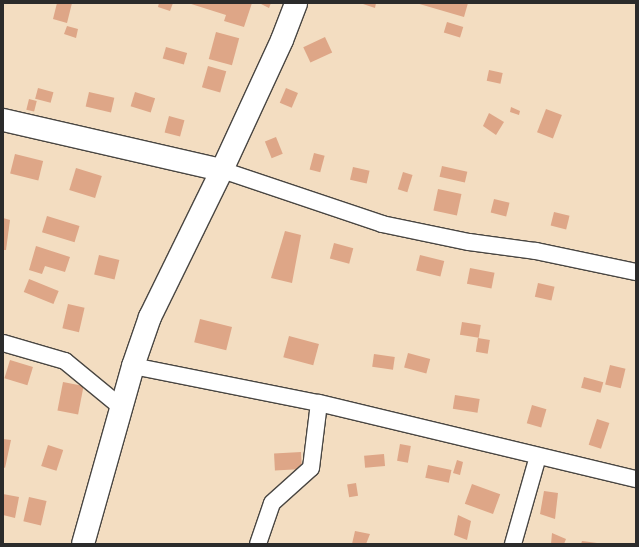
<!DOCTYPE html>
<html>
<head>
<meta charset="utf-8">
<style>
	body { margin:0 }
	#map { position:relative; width:639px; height:547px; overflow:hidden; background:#f3ddc1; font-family:Kalam,sans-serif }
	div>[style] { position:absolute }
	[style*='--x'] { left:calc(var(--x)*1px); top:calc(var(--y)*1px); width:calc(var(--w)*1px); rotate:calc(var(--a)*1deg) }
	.building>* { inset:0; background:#dea687; transform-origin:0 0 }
	.roads { filter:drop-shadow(1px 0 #494642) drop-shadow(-1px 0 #494642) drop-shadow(0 1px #494642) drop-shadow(0 -1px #494642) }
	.street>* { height:16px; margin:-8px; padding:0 8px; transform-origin:8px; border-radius:8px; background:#fff }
	.secondary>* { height:22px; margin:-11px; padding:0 11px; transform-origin:11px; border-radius:11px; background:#fff }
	span { translate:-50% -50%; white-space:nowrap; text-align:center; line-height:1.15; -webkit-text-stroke:4px #f6f6f2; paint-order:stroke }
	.frame { position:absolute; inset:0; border:4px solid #2b2b2b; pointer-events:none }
</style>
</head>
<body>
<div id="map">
	<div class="building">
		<div style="clip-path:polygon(57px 3px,72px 3px,67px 23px,53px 19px)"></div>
		<div style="clip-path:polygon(159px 3px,173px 3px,170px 11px,158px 7px)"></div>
		<div style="clip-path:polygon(188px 3px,252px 3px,244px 27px,224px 21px,226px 15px)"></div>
		<div style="clip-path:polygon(259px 3px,271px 3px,269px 8px)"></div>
		<div style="clip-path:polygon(360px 3px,376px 3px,375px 8px)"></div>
		<div style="clip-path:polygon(416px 3px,468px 3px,464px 17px)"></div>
		<div style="left:447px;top:22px;width:17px;height:11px;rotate:17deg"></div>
		<div style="clip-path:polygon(67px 26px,78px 29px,76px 38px,64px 34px)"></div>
		<div style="left:216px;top:32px;width:24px;height:28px;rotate:15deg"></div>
		<div style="left:325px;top:37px;width:17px;height:24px;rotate:65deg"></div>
		<div style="left:166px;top:47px;width:22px;height:12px;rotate:16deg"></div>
		<div style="left:208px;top:66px;width:19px;height:22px;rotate:16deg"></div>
		<div style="left:489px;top:70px;width:14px;height:11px;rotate:12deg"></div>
		<div style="left:38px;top:88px;width:16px;height:11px;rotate:15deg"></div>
		<div style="left:286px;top:88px;width:13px;height:16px;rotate:23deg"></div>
		<div style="left:89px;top:92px;width:26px;height:15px;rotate:13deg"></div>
		<div style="left:135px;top:92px;width:21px;height:15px;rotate:17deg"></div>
		<div style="left:29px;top:99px;width:8px;height:11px;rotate:14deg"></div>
		<div style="clip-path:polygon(511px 107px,520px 111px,519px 115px,510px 112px)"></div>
		<div style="left:546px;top:109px;width:17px;height:25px;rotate:21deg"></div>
		<div style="clip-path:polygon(489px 113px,504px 122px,496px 135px,483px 126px)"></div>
		<div style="left:169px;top:116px;width:16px;height:17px;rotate:15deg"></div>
		<div style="left:276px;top:137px;width:18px;height:12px;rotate:68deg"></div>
		<div style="left:314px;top:153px;width:11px;height:17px;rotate:15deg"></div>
		<div style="left:15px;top:154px;width:29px;height:20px;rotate:14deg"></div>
		<div style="left:442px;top:166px;width:26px;height:11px;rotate:13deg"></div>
		<div style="left:353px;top:167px;width:17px;height:13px;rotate:13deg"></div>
		<div style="left:76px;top:168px;width:27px;height:23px;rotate:17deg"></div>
		<div style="left:403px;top:172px;width:10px;height:18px;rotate:17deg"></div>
		<div style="left:438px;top:189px;width:24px;height:22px;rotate:12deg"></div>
		<div style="left:494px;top:199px;width:16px;height:14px;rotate:14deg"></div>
		<div style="left:554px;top:212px;width:16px;height:14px;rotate:14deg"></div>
		<div style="left:47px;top:216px;width:34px;height:17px;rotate:17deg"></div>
		<div style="clip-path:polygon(3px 218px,10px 220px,6px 250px,3px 250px)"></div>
		<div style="clip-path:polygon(285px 231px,301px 235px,292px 283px,271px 278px)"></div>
		<div style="left:334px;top:243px;width:20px;height:16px;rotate:15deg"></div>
		<div style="clip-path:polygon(36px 246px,70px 257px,65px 272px,45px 266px,42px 274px,29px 270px)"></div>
		<div style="left:99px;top:255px;width:21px;height:20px;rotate:14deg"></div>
		<div style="left:420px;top:255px;width:25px;height:16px;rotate:14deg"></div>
		<div style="left:470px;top:268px;width:25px;height:16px;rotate:11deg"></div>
		<div style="left:29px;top:279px;width:32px;height:14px;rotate:22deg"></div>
		<div style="left:538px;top:283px;width:17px;height:14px;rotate:13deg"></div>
		<div style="left:68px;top:304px;width:17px;height:25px;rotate:13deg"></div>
		<div style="left:200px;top:319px;width:33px;height:24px;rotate:14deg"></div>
		<div style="left:462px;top:322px;width:19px;height:13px;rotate:9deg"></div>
		<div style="left:289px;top:336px;width:31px;height:22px;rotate:15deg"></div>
		<div style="left:478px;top:338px;width:12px;height:14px;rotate:9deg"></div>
		<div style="left:408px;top:353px;width:23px;height:15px;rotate:15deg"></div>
		<div style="left:374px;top:354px;width:21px;height:13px;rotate:8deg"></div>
		<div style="left:10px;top:360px;width:24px;height:19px;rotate:17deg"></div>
		<div style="left:610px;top:365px;width:16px;height:20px;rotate:14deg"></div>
		<div style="left:584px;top:377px;width:20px;height:11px;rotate:15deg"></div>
		<div style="left:63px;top:382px;width:21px;height:29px;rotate:11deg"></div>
		<div style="left:455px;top:395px;width:25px;height:14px;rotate:9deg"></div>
		<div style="left:532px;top:405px;width:15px;height:19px;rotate:16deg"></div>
		<div style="left:597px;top:419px;width:13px;height:27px;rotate:18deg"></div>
		<div style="clip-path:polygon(3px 439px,11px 440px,5px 468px,3px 467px)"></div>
		<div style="left:400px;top:444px;width:11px;height:17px;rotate:10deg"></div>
		<div style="left:48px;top:445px;width:16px;height:22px;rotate:18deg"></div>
		<div style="left:301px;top:452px;width:17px;height:27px;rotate:87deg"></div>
		<div style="left:384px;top:454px;width:12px;height:20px;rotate:85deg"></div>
		<div style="clip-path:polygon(457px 460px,463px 462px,460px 475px,453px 473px)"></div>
		<div style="left:428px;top:465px;width:24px;height:13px;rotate:12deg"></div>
		<div style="left:356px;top:483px;width:13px;height:9px;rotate:81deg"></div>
		<div style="left:472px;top:484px;width:30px;height:21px;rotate:20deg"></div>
		<div style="clip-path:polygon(544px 491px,558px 493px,555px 519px,540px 514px)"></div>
		<div style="clip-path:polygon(3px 494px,19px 497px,15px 518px,3px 515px)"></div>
		<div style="left:29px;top:497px;width:18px;height:25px;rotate:13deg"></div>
		<div style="clip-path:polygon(458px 515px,471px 521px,467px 540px,454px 535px)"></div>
		<div style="clip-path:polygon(355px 531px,370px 534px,366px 544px,352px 544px)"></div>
		<div style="clip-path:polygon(552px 533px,566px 539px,564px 544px,551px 544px)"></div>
		<div style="clip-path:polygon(582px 541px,597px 543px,597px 544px,581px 544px)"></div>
	</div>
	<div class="roads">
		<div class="street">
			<div style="--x:222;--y:170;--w:169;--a:18.6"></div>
			<div style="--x:382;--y:224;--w:89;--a:11.7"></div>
			<div style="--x:469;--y:242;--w:68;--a:7.7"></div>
			<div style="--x:536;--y:251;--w:102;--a:11.9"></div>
			<div style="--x:3;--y:343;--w:65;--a:16.2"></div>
			<div style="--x:65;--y:361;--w:72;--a:39.4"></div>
			<div style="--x:133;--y:366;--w:190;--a:11.3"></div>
			<div style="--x:319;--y:403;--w:326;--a:13.5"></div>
			<div style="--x:258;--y:544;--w:43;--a:-71.1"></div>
			<div style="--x:272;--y:503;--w:52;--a:-41.9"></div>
			<div style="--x:311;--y:468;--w:65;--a:-83"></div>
			<div style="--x:513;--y:544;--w:91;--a:-74.1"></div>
		</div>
		<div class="secondary">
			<div style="--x:3;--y:120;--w:225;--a:12.9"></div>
			<div style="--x:83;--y:544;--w:185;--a:-74.3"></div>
			<div style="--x:133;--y:366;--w:52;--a:-70.9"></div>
			<div style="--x:150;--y:317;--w:164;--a:-63.9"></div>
			<div style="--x:222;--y:170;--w:143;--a:-65.2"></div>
			<div style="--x:282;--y:40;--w:40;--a:-69"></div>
		</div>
	</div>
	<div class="frame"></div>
</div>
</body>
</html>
